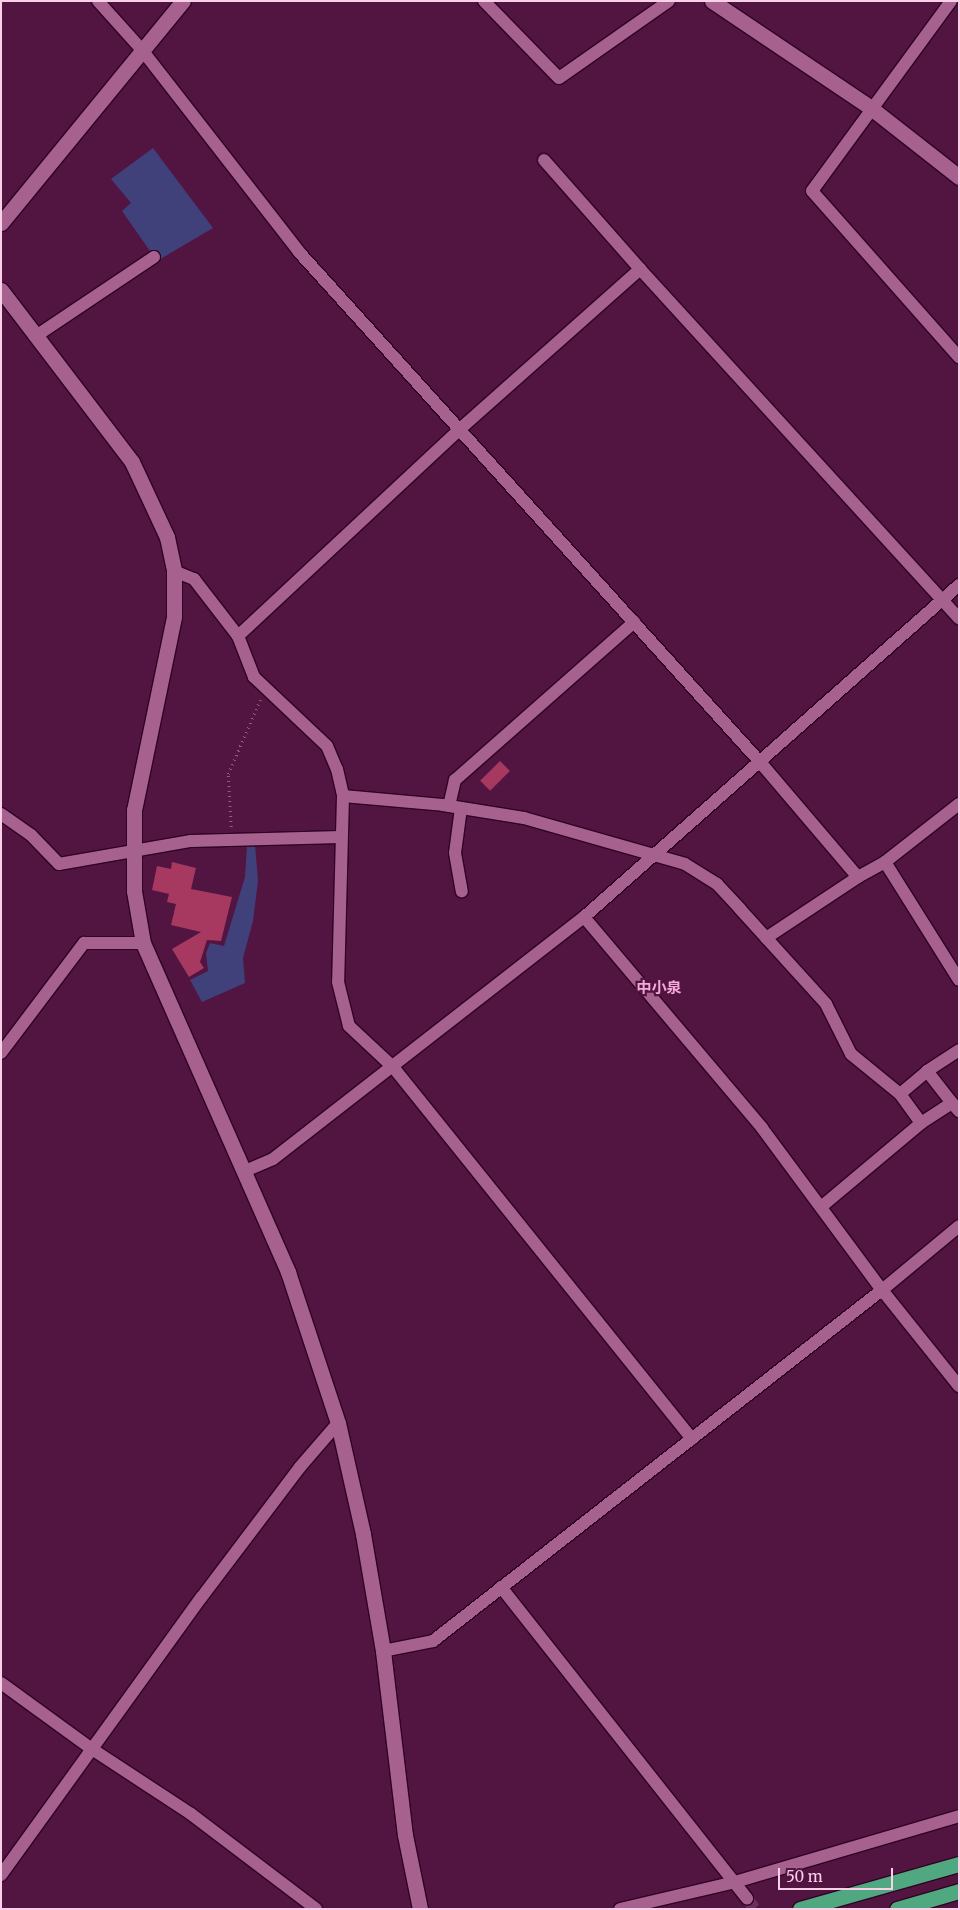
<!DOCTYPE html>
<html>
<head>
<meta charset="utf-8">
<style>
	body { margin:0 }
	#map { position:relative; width:960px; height:1910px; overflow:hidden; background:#521440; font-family:Merriweather,"Noto Sans JP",serif }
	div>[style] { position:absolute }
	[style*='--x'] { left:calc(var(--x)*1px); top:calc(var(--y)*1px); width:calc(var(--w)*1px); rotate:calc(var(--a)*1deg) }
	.green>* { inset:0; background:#40407b }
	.building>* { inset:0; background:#a73961; transform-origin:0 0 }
	.street-tunnel>* { height:12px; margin-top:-6px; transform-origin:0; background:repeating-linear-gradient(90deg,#6b3059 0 12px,transparent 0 18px) }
	.path>* { height:2.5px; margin-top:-1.25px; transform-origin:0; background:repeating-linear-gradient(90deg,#925d81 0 1px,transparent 0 5px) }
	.roads { filter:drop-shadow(1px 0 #300324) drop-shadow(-1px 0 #300324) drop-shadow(0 1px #300324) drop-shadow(0 -1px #300324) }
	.street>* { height:12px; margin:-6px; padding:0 6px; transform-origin:6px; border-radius:6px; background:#a6618e }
	.secondary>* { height:15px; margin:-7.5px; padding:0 7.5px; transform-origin:7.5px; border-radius:7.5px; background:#a6618e }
	.highway>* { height:15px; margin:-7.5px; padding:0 7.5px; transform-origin:7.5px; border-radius:7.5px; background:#4fa87f }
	span { translate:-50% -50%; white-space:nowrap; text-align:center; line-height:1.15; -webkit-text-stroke:4.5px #521440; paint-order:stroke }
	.neighbourhood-label { font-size:15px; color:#f4a9d9; font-weight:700 }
	.frame { position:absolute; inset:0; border:2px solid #f8d1e8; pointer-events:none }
	.scale { position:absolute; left:778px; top:1868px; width:115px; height:22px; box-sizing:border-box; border:2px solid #f8d1e8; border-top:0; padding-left:6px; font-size:15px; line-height:18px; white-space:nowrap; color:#f8d1e8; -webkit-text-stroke:4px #521440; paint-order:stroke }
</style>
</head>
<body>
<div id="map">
	<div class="green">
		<div style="clip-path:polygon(153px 148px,213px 228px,157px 261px,122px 211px,131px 203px,111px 179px)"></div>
		<div style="clip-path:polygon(255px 844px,258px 881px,253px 921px,243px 958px,245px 983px,202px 1002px,190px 980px,208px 971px,206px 953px,210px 943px,224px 946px,245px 877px,247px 846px)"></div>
	</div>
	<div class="building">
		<div style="left:500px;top:761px;width:14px;height:28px;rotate:45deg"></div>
		<div style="clip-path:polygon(172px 862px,196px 868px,191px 889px,232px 897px,221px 941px,207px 940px,200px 962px,204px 968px,189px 977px,172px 949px,201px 932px,171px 925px,176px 904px,167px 902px,169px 894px,152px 890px,157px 866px,171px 869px)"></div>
	</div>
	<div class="street-tunnel">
		<div style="--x:747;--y:1899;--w:13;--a:51"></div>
	</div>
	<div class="path">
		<div style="--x:231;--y:827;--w:53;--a:-93.2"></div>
		<div style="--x:228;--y:774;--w:81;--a:-66.6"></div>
	</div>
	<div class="roads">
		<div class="street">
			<div style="--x:98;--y:1;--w:66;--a:48.1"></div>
			<div style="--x:142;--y:50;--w:256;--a:52.1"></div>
			<div style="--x:299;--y:252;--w:687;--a:47.89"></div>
			<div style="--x:760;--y:762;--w:151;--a:49.6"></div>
			<div style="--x:858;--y:877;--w:31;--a:-29"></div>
			<div style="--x:885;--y:862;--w:139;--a:57.9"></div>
			<div style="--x:484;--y:1;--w:107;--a:45.8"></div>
			<div style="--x:559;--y:78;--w:134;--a:-35"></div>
			<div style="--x:951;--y:1;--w:235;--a:126.2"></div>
			<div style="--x:812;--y:191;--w:222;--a:48.5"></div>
			<div style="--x:544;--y:160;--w:145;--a:48.6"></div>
			<div style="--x:36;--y:336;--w:142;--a:-33.8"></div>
			<div style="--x:174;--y:571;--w:22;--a:22"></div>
			<div style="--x:194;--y:579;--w:72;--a:52.3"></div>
			<div style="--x:238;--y:636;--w:44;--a:68.7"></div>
			<div style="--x:254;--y:677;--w:100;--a:43.4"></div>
			<div style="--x:327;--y:746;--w:25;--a:67"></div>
			<div style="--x:337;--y:769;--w:28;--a:77"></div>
			<div style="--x:343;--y:796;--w:186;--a:91.5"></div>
			<div style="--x:338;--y:982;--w:45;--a:76"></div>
			<div style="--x:349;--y:1026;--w:60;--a:43"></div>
			<div style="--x:393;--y:1067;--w:477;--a:51.2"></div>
			<div style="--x:238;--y:636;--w:304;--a:-43"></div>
			<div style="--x:460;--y:429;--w:241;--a:-41.6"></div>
			<div style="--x:640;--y:269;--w:473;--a:47.6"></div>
			<div style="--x:343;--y:796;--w:100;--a:5.1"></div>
			<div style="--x:443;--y:805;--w:82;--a:9.1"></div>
			<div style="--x:524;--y:818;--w:167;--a:15.9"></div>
			<div style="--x:685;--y:864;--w:38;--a:32"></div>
			<div style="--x:717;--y:884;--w:34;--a:47"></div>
			<div style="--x:740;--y:909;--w:128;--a:47.8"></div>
			<div style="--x:826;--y:1004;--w:56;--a:63.4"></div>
			<div style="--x:851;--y:1054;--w:63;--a:39.2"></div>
			<div style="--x:900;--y:1094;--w:36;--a:54"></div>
			<div style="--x:921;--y:1123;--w:37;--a:-33"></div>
			<div style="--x:952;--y:1103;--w:11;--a:49"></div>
			<div style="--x:449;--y:806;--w:27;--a:-77"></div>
			<div style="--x:455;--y:780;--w:239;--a:-41.4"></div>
			<div style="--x:461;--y:808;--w:45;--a:97.6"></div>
			<div style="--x:455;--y:853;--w:39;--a:80"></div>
			<div style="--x:1;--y:814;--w:37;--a:35"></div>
			<div style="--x:31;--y:835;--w:40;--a:46"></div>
			<div style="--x:59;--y:864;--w:134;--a:-9.9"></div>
			<div style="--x:191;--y:841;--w:150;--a:-1.5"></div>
			<div style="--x:885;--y:862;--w:94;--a:-38.1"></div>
			<div style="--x:584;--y:917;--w:276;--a:49.8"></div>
			<div style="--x:762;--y:1128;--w:202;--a:53.5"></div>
			<div style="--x:882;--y:1290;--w:123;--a:51.3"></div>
			<div style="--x:766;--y:938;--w:110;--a:-33.5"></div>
			<div style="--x:1;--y:1053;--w:138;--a:-53"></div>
			<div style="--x:84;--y:943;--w:59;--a:0"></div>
			<div style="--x:927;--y:1071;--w:38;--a:-33"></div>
			<div style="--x:900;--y:1094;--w:35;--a:-40"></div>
			<div style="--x:927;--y:1071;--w:41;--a:52"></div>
			<div style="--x:245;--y:1171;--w:30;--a:-23"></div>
			<div style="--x:273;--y:1159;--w:394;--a:-37.9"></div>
			<div style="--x:584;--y:917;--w:501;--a:-41.52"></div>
			<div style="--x:821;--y:1207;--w:131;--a:-40"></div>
			<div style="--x:501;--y:1587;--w:397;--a:51.7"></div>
			<div style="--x:383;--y:1651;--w:51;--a:-11.3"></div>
			<div style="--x:433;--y:1641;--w:570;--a:-38.02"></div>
			<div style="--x:882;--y:1290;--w:100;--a:-39.7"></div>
			<div style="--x:1;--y:1683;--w:112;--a:36"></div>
			<div style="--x:92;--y:1749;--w:118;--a:33.3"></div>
			<div style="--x:191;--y:1814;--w:157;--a:37.2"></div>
			<div style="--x:1;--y:1875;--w:342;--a:-54.2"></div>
			<div style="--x:201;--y:1598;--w:164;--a:-52.9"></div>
			<div style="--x:300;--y:1467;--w:58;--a:-49.2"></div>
			<div style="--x:620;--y:1909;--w:118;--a:-13.2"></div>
			<div style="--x:735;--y:1882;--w:234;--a:-16.4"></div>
		</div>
		<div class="secondary">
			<div style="--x:712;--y:1;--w:192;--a:33.9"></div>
			<div style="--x:871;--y:108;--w:112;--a:38.1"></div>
			<div style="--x:1;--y:223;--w:287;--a:-50.7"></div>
			<div style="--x:1;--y:290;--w:216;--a:52.7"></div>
			<div style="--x:132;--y:462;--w:83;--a:65"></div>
			<div style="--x:167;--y:537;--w:35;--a:78"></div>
			<div style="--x:174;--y:571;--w:46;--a:90"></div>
			<div style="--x:174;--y:617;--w:197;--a:101.7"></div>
			<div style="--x:134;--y:810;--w:81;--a:90"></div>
			<div style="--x:134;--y:891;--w:53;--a:80.2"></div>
			<div style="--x:143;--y:943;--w:360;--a:66.2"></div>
			<div style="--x:288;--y:1272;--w:159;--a:71.7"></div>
			<div style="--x:338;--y:1423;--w:114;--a:77.3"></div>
			<div style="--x:363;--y:1534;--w:119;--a:80.3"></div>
			<div style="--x:383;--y:1651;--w:185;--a:83.2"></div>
			<div style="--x:405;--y:1835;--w:76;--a:78.5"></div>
		</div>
		<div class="highway">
			<div style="--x:800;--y:1909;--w:165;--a:-15.8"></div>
			<div style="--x:897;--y:1909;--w:65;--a:-16.2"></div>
		</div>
	</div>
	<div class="neighbourhood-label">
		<span style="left:659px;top:988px">中小泉</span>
	</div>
	<div class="frame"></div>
	<div class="scale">50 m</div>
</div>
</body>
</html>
